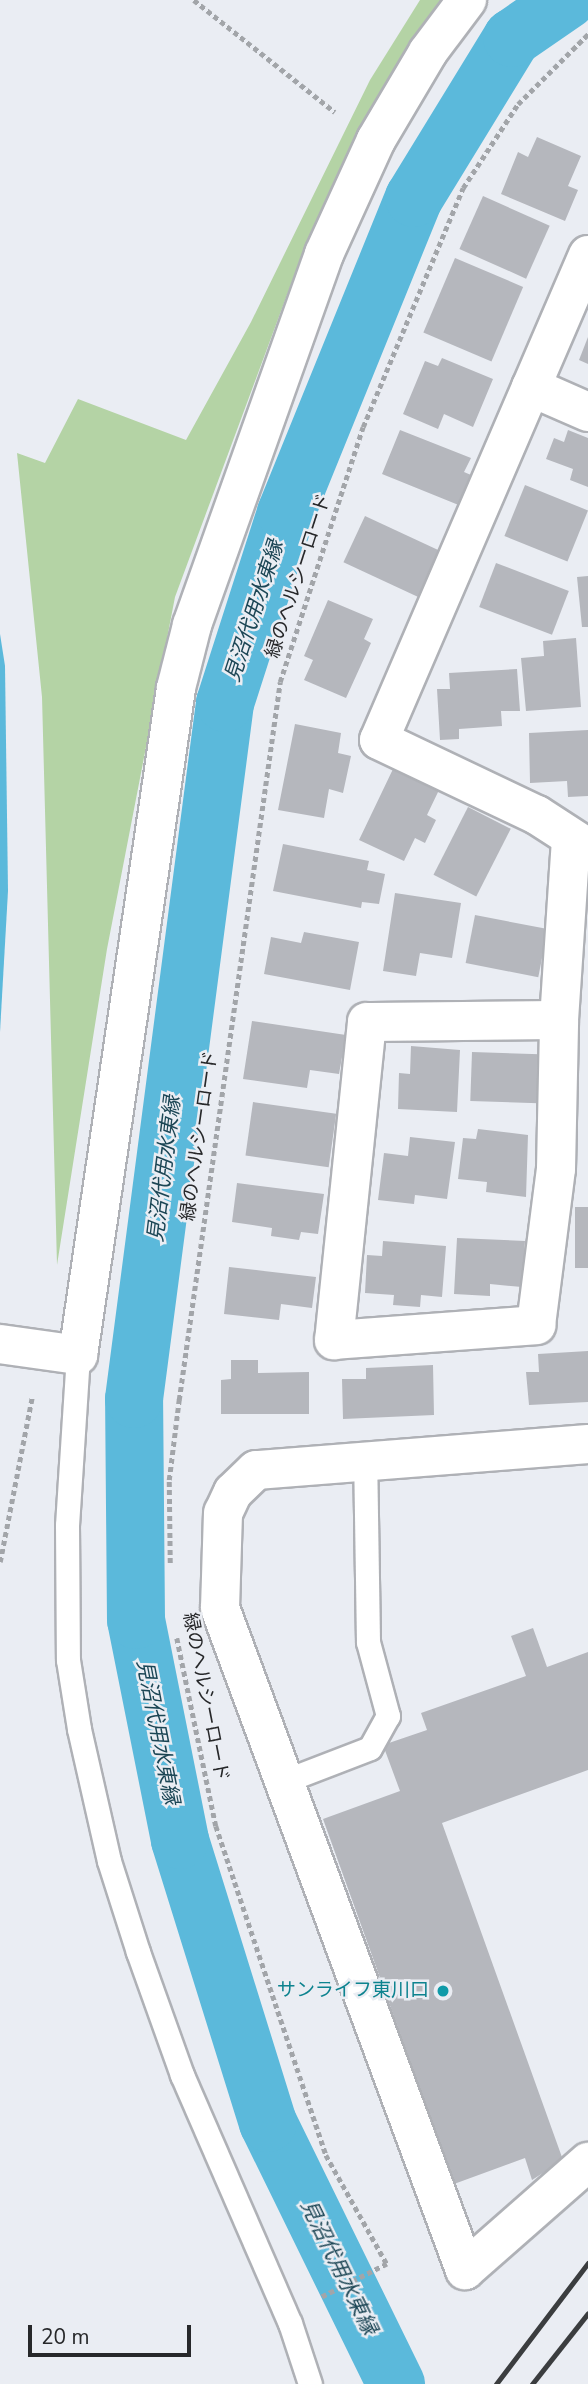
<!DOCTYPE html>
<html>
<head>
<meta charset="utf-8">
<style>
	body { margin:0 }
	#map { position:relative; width:588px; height:2384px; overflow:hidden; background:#eaedf3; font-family:"Nunito Sans","Noto Sans JP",sans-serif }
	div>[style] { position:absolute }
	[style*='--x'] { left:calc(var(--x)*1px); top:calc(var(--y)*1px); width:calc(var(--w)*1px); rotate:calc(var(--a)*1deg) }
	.green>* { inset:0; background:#b4d3a5 }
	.water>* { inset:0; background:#5bb9db }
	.canal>* { height:58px; margin:-29px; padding:0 29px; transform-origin:29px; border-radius:29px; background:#5bb9db }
	.building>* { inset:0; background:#b5b7bd; transform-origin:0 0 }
	.path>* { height:4.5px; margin-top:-2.25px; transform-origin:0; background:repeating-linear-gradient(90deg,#a2a5a9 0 5px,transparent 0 8.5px) }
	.roads { filter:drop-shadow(2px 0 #afb1b6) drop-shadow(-2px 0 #afb1b6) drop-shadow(0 2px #afb1b6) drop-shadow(0 -2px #afb1b6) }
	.lane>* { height:23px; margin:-11.5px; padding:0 11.5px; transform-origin:11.5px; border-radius:11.5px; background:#fff }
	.street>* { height:38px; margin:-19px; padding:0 19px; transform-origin:19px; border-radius:19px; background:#fff }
	.rail>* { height:5px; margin:-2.5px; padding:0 2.5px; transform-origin:2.5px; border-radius:2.5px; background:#3b3d3f }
	.dots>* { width:19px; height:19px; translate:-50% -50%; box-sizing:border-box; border:4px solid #eaedf3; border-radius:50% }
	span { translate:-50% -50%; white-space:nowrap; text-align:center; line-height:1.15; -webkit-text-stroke:5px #eaedf3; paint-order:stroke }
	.street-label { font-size:19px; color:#27282a }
	.culture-label { font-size:19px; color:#0d838f }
	.right { translate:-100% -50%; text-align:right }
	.water-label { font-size:21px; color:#1c4655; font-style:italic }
	.scale { position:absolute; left:28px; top:2325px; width:163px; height:32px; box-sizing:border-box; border:4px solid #27282a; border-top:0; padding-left:9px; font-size:21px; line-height:24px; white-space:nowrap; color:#27282a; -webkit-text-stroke:5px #eaedf3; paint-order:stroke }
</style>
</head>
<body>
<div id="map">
	<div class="green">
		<div style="clip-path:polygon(420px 0,444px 0,386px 85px,307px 241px,175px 597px,107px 949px,57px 1265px,42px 697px,17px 453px,45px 463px,78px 399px,186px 440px,251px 322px,370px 80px)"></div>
	</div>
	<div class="water">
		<div style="clip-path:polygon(0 634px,5px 666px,8px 891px,0 1032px)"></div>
	</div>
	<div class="canal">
		<div style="--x:396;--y:2384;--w:291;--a:-116.1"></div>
		<div style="--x:268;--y:2123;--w:296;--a:-107.3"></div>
		<div style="--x:180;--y:1840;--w:224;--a:-101.3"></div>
		<div style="--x:136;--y:1620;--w:221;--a:-90.5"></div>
		<div style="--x:134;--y:1399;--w:702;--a:-82.55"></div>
		<div style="--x:225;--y:703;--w:200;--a:-72.2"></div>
		<div style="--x:286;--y:513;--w:340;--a:-67.9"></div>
		<div style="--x:414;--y:198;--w:188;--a:-58.5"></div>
		<div style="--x:512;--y:38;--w:67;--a:-34.6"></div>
	</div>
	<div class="building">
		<div style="clip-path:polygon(537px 137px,581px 156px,568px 186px,578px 190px,565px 221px,501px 194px,518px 152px,528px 157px)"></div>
		<div style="left:483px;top:196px;width:73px;height:58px;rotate:24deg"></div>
		<div style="left:455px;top:258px;width:74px;height:81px;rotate:23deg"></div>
		<div style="clip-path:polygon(588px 337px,588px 364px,579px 360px)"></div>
		<div style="clip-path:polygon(442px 358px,493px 379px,473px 427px,444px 414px,438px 429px,403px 414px,425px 361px,438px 366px)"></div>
		<div style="clip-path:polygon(400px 430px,471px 458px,464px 472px,478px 478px,466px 508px,382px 474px)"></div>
		<div style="clip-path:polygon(568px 430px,588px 438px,588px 487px,570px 480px,573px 469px,546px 459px,554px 438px,564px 442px)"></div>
		<div style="left:525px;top:485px;width:68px;height:55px;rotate:22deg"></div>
		<div style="left:365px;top:516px;width:89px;height:51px;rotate:25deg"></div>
		<div style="left:496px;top:563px;width:78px;height:47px;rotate:21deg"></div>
		<div style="clip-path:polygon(588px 576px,588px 627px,582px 627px,577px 577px)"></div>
		<div style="clip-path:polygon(328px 600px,373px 619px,364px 639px,371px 643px,346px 698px,304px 680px,313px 660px,304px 656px)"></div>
		<div style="clip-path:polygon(576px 638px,581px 707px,526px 711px,521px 658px,544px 656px,543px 641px)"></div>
		<div style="clip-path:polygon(517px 669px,520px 711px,501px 711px,502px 726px,459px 729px,459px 739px,440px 740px,437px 689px,450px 689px,449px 673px)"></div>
		<div style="clip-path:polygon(295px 724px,341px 733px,338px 753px,351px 756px,343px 793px,329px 789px,324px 818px,278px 810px)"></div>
		<div style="clip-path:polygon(588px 730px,588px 796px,568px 797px,567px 781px,530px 783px,529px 733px)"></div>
		<div style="clip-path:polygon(393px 769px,439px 790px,427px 815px,436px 820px,425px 843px,415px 838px,404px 861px,359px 840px)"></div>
		<div style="left:468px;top:807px;width:48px;height:76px;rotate:27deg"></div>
		<div style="clip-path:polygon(283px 844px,369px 861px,367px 870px,385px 874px,379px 904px,362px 902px,361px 908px,273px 891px)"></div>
		<div style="clip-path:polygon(395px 893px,461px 903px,452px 958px,420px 953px,416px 976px,383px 971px)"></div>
		<div style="left:475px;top:915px;width:74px;height:49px;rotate:11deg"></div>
		<div style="clip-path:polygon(304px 932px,359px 942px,350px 990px,264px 974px,271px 937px,301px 943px)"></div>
		<div style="clip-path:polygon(252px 1021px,346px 1035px,339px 1074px,310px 1070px,307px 1088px,243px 1079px)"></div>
		<div style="clip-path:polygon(411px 1046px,460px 1050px,457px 1112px,398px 1109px,399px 1073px,410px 1074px)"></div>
		<div style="left:472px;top:1052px;width:68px;height:49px;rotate:2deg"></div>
		<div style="left:253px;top:1102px;width:84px;height:54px;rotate:8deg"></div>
		<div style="clip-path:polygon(478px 1129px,528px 1135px,526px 1197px,486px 1192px,487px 1182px,458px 1179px,463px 1138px,476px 1139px)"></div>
		<div style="clip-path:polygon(410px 1137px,455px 1142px,447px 1199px,415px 1195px,414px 1204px,378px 1200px,384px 1153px,408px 1156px)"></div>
		<div style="clip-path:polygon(237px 1183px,324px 1194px,318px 1234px,301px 1232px,299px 1240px,271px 1236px,272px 1228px,232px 1222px)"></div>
		<div style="left:575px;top:1207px;width:13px;height:61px"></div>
		<div style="clip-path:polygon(457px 1238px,525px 1241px,522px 1287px,490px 1284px,490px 1296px,454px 1294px)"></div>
		<div style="clip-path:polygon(383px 1241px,446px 1246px,442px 1297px,421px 1295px,420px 1307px,393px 1305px,394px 1295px,365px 1293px,367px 1255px,382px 1256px)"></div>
		<div style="clip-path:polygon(229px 1267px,316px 1277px,312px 1308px,281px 1304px,279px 1320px,224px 1314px)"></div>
		<div style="clip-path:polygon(588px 1351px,588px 1402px,529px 1405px,526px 1372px,539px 1372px,538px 1354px)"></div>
		<div style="clip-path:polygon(231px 1360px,258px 1360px,258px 1373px,309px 1372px,309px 1414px,221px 1414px,221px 1380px,231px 1379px)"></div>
		<div style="clip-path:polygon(433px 1365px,434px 1415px,343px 1419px,342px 1379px,366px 1379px,366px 1368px)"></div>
		<div style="clip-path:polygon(533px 1628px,547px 1667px,588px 1652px,588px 1770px,442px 1823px,563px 2160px,532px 2180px,525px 2158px,454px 2184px,323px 1819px,400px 1791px,383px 1745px,427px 1730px,421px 1713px,526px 1676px,511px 1636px)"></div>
	</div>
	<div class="path">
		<div style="--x:194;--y:0;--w:180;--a:38.5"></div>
		<div style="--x:0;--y:1562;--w:168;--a:-79"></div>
		<div style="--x:170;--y:1563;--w:83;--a:-90.7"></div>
		<div style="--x:169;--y:1480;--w:81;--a:-82.9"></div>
		<div style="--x:179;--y:1400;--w:725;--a:-81.99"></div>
		<div style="--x:280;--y:682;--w:268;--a:-72"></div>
		<div style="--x:363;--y:427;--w:259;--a:-67.3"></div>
		<div style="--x:463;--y:188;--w:100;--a:-56.8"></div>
		<div style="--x:518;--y:104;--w:99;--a:-45"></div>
		<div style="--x:177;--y:1638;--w:192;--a:78.3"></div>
		<div style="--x:216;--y:1826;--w:347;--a:71.5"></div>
		<div style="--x:326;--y:2155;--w:125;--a:60.8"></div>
		<div style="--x:387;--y:2264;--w:73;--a:153.1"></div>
	</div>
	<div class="roads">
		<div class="lane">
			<div style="--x:78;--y:1355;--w:170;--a:93.7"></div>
			<div style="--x:67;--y:1525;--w:135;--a:89.6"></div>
			<div style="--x:68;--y:1660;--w:70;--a:80.9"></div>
			<div style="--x:79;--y:1729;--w:135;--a:77.2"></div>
			<div style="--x:109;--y:1861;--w:96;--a:72.3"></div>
			<div style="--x:138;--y:1952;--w:131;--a:70.3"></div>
			<div style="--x:182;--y:2075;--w:270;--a:66.5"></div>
			<div style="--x:290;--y:2323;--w:64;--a:71.8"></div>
			<div style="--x:282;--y:1782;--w:94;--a:-21.1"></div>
			<div style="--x:370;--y:1748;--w:37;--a:-61"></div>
			<div style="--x:388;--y:1716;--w:77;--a:-105.1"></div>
			<div style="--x:368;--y:1642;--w:183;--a:-90.9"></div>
		</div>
		<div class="street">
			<div style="--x:588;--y:255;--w:528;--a:113.31"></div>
			<div style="--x:379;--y:740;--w:175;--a:25.4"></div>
			<div style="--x:537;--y:815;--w:61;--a:32.9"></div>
			<div style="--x:531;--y:387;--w:62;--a:23.7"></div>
			<div style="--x:559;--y:1020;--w:192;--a:179.4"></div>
			<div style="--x:367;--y:1022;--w:320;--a:95.9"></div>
			<div style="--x:334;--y:1340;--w:203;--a:-4.2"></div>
			<div style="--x:536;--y:1325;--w:157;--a:-82.7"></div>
			<div style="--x:556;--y:1169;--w:149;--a:-88.8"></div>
			<div style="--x:559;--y:1020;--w:182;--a:-86.2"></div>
			<div style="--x:0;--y:1344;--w:79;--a:8"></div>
			<div style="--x:78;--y:1355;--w:674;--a:-81.64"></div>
			<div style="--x:176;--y:688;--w:65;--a:-75.7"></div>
			<div style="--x:192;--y:625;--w:394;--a:-70.4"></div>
			<div style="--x:324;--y:254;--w:125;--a:-65.5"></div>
			<div style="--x:376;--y:140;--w:102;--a:-59.4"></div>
			<div style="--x:428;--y:52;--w:65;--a:-53.1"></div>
			<div style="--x:588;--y:1444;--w:333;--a:175.5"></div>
			<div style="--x:256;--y:1470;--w:32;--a:136"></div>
			<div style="--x:233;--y:1492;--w:23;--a:115"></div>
			<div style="--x:223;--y:1513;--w:95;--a:91.8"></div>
			<div style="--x:220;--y:1608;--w:706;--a:69.69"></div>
			<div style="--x:465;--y:2270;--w:164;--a:-41.3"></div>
		</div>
	</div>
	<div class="rail">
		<div style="--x:496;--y:2384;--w:152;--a:-52.8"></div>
		<div style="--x:532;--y:2384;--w:90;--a:-51.7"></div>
	</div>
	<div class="dots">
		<div style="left:443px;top:1991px;background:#0f9aa8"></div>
	</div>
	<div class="street-label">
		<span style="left:299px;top:576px;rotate:-72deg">緑のヘルシーロード</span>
		<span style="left:200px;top:1136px;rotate:-82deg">緑のヘルシーロード</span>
		<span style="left:205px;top:1697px;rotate:79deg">緑のヘルシーロード</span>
	</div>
	<div class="culture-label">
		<span class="right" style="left:429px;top:1991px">サンライフ東川口</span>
	</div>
	<div class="water-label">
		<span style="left:254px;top:611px;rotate:-72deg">見沼代用水東縁</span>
		<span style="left:164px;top:1169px;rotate:-83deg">見沼代用水東縁</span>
		<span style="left:158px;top:1732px;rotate:79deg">見沼代用水東縁</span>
		<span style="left:339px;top:2267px;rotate:64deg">見沼代用水東縁</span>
	</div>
	<div class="scale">20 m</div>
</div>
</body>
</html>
